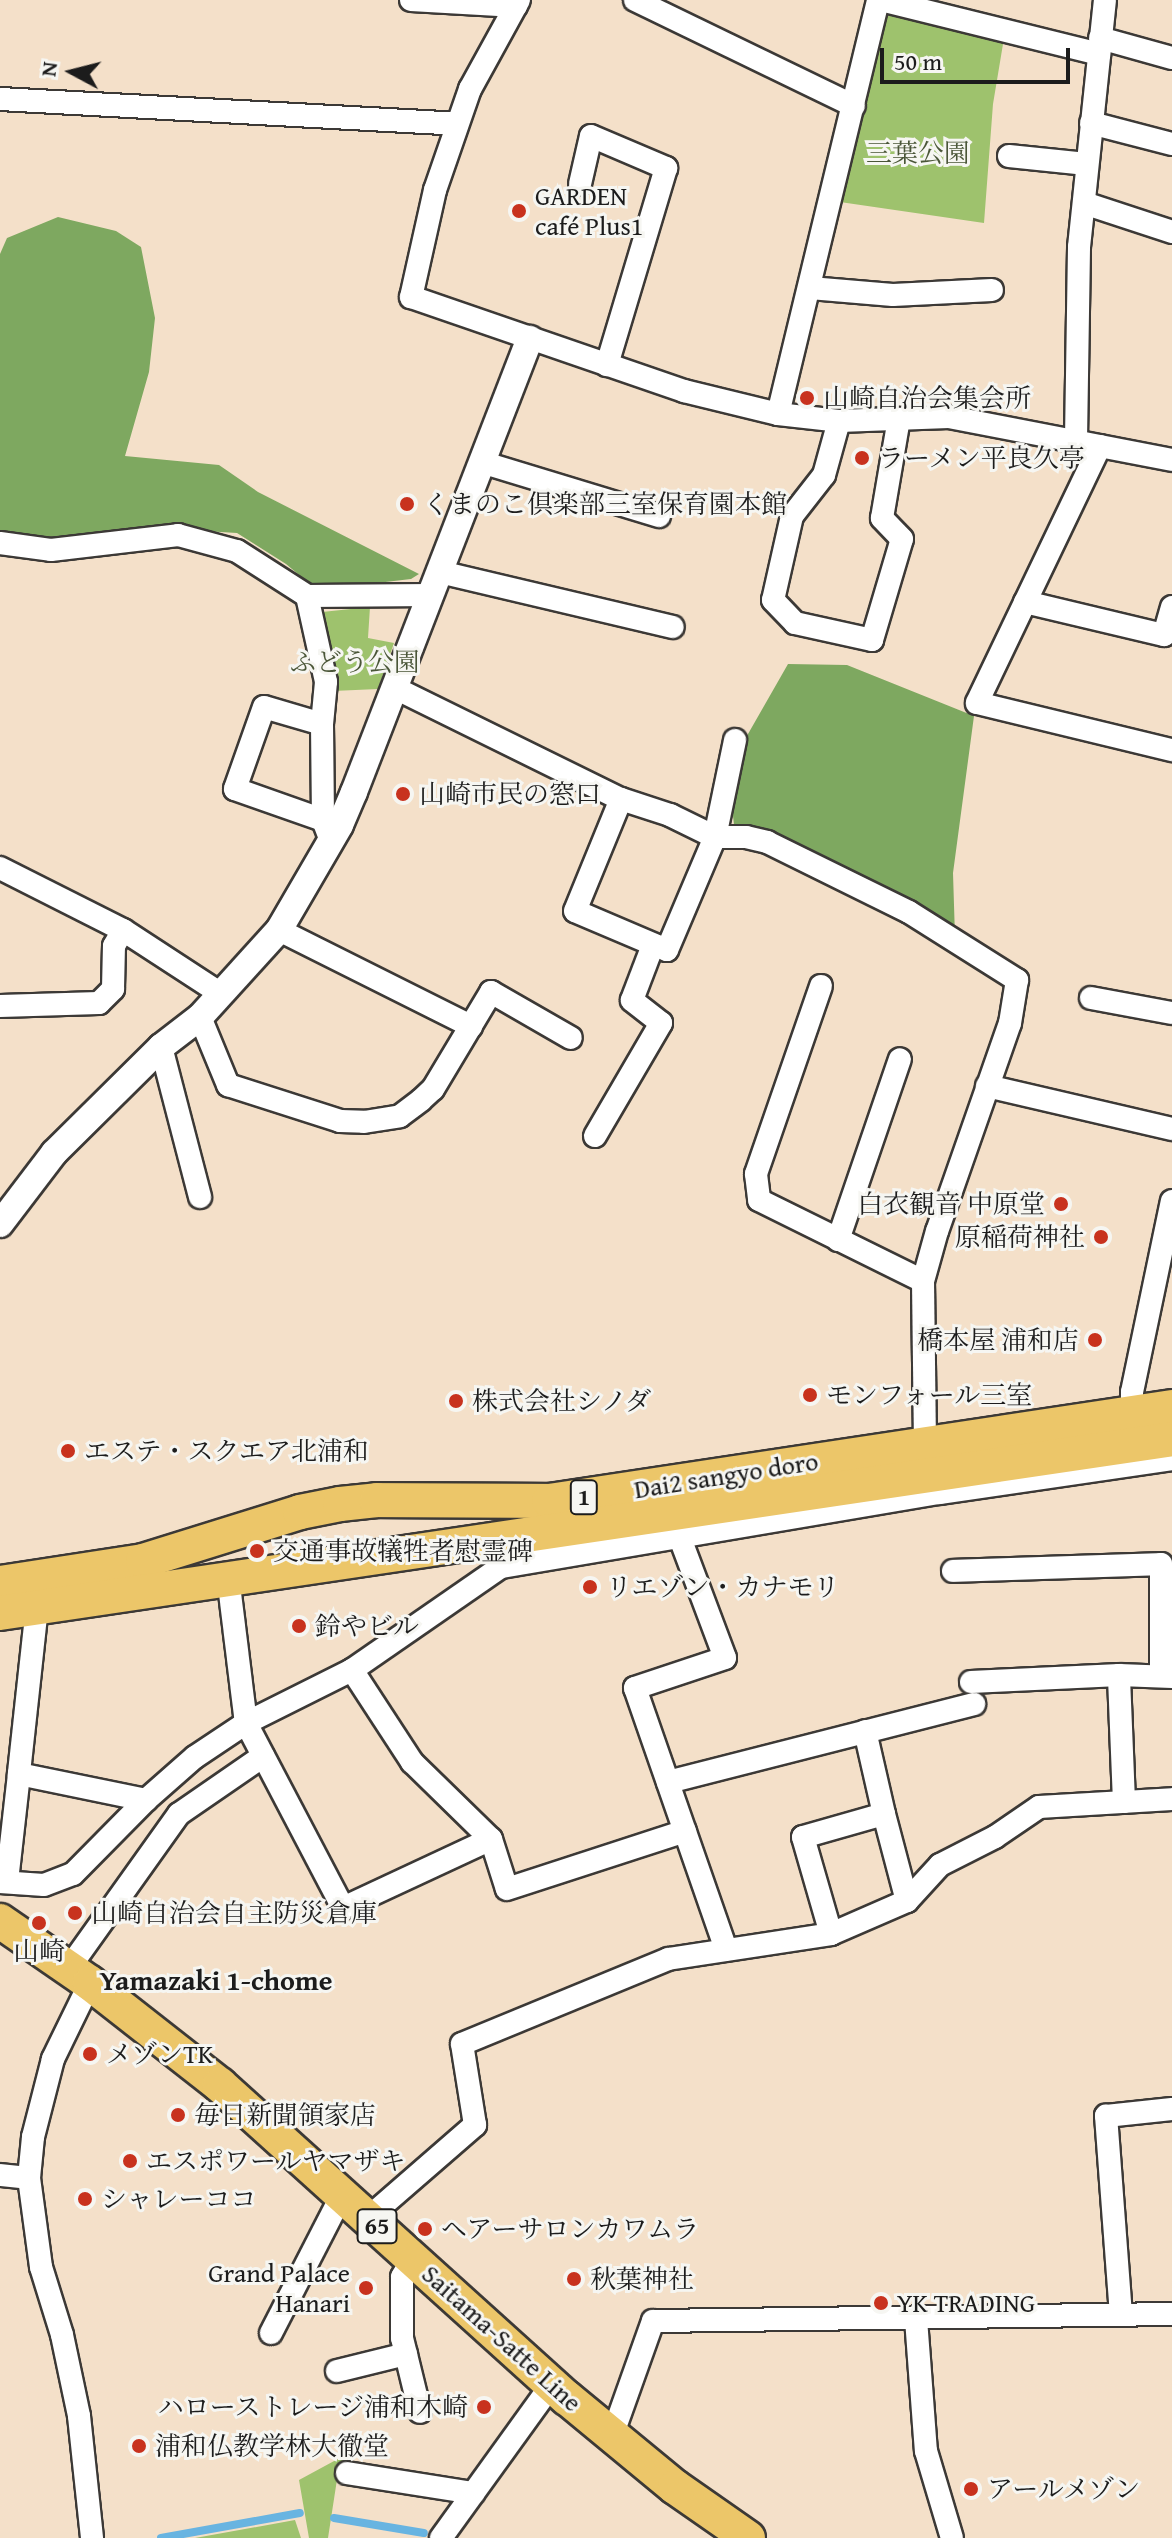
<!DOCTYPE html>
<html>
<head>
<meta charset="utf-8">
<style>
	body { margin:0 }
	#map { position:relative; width:1172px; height:2538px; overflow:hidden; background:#f4e0c9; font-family:"Gentium Book Plus","Noto Serif JP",serif }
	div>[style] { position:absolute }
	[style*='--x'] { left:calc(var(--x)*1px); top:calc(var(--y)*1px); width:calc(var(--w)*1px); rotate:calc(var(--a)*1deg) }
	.green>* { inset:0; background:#9ec26d }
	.forest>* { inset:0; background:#7ea860 }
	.stream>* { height:8px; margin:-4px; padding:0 4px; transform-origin:4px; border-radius:4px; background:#68b4e1 }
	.roads { filter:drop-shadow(2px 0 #3c3936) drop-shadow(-2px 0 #3c3936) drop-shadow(0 2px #3c3936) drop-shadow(0 -2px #3c3936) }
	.minor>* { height:22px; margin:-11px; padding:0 11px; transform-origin:11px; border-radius:11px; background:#fff }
	.tertiary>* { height:26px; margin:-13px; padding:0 13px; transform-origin:13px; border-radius:13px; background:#fff }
	.primary>* { height:34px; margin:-17px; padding:0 17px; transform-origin:17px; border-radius:17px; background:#ecc669 }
	.dots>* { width:22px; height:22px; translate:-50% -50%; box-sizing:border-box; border:4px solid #f6f6f2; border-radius:50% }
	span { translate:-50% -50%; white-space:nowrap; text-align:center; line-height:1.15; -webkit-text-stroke:6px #f6f6f2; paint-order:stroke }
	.shield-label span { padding:2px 6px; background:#f6f6f2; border:2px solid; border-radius:6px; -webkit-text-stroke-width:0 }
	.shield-label { font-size:24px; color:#1c1c1c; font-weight:700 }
	.park-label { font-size:26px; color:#4a5638 }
	.poi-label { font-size:26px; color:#1c1c1c }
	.left { translate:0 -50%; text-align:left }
	.right { translate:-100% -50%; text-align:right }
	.street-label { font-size:26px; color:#1c1c1c }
	.neighbourhood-label { font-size:28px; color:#1c1c1c; font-weight:700 }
	.north { position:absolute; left:32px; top:32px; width:80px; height:80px; -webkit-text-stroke:6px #f6f6f2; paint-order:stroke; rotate:277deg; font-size:22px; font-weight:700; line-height:32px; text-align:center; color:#1c1c1c }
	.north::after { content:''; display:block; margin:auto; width:28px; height:36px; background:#1c1c1c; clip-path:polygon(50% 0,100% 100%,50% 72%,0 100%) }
	.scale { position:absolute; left:880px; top:48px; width:190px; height:36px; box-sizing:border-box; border:4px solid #1c1c1c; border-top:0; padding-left:10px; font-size:24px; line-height:28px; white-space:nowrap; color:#1c1c1c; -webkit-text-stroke:6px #f6f6f2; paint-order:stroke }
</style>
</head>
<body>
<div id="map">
	<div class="green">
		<div style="clip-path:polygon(889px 10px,1004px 38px,993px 104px,984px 223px,840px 202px,870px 85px,879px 19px)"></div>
		<div style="clip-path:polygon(370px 607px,368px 638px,394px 643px,378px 689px,333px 691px,322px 612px)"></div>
		<div style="clip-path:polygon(347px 2454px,344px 2473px,338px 2473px,328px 2538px,309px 2538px,299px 2480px)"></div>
		<div style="clip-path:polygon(295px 2520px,301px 2538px,195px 2538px)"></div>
	</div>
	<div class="forest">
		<div style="clip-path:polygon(58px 217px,116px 231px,141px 247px,155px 318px,149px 372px,125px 456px,219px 465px,258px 492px,419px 574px,411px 579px,317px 590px,286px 564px,237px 533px,139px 527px,48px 539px,0 536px,0 254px,7px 238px)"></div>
		<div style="clip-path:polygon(788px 664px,847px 665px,974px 716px,953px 873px,955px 937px,888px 893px,734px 825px,728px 769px)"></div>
	</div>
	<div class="stream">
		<div style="--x:334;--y:2518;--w:91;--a:9.5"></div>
		<div style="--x:161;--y:2538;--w:141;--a:-10.2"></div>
	</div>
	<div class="roads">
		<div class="minor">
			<div style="--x:411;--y:0;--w:105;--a:3.3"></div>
			<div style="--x:519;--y:0;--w:102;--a:118.8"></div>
			<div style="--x:470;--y:89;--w:107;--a:109.1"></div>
			<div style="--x:435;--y:190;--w:110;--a:102.6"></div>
			<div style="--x:411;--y:297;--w:289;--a:19"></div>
			<div style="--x:684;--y:391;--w:97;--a:13.7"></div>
			<div style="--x:778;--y:414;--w:61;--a:6.5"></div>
			<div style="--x:839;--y:421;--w:110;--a:-2.1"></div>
			<div style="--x:949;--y:417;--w:227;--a:10.9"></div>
			<div style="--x:635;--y:0;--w:243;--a:25.8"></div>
			<div style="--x:881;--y:0;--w:225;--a:13.9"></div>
			<div style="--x:1100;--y:38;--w:75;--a:15.5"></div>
			<div style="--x:0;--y:99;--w:458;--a:3.1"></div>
			<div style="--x:1091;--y:123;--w:84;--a:14.5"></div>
			<div style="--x:1009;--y:156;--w:78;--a:5.9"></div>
			<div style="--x:580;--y:184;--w:49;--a:-77.1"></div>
			<div style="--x:591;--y:136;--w:82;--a:23.1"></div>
			<div style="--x:666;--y:168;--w:206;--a:106.7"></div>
			<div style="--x:1084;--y:203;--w:93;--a:18.2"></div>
			<div style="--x:810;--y:288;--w:83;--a:4.8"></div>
			<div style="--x:893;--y:295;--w:99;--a:-2.9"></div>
			<div style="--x:778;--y:414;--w:426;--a:-76.4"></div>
			<div style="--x:839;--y:421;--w:56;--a:105.5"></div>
			<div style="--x:824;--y:475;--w:52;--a:128"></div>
			<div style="--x:792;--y:516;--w:86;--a:102.7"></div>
			<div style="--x:773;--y:600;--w:32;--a:46"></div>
			<div style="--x:795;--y:623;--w:79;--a:12.4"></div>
			<div style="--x:872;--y:640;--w:105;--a:-73.5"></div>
			<div style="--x:902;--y:539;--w:29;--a:-134"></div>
			<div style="--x:882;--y:518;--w:100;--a:-80.3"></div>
			<div style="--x:1076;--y:439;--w:192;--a:-89.1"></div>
			<div style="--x:1079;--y:247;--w:248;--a:-84"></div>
			<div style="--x:1100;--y:446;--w:285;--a:115.6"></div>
			<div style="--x:977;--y:703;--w:201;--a:13.6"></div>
			<div style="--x:481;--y:462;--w:186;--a:16.9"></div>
			<div style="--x:0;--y:543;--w:51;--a:7.8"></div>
			<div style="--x:51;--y:550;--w:128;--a:-6.7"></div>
			<div style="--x:178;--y:535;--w:61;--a:15.2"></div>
			<div style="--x:237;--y:551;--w:83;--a:32.7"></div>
			<div style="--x:307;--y:596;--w:125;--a:-0.5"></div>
			<div style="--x:440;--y:572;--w:239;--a:13.3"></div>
			<div style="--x:307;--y:596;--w:88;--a:77.5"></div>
			<div style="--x:326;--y:682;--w:42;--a:95.4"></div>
			<div style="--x:322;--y:724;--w:96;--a:89.4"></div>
			<div style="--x:323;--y:820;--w:22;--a:69"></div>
			<div style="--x:1025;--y:602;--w:143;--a:13.4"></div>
			<div style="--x:1164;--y:635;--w:29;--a:-74"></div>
			<div style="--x:395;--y:688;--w:252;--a:26.2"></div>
			<div style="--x:621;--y:799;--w:52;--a:18.1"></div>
			<div style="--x:670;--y:815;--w:50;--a:26.1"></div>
			<div style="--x:715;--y:837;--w:31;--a:0"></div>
			<div style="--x:746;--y:837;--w:22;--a:13"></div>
			<div style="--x:767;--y:842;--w:158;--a:26.2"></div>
			<div style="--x:909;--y:912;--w:128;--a:32.2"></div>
			<div style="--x:1017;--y:980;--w:44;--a:99.2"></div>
			<div style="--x:1010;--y:1023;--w:220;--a:109.3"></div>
			<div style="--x:937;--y:1231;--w:52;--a:105.6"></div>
			<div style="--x:923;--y:1281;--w:163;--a:89.3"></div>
			<div style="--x:322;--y:724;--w:60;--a:-163.7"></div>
			<div style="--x:264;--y:707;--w:87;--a:109.5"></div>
			<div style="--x:235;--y:789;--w:93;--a:19.4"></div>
			<div style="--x:621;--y:799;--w:121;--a:112.3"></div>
			<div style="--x:575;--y:911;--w:100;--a:23"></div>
			<div style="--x:667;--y:950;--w:123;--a:-67"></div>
			<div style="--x:715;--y:837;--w:99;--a:-78.3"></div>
			<div style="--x:0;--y:868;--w:138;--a:26.8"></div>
			<div style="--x:123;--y:930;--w:117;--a:33.1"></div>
			<div style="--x:279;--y:930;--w:215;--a:26.6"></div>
			<div style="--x:821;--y:986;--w:199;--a:109.1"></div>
			<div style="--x:756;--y:1174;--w:26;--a:83"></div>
			<div style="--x:759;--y:1200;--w:183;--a:26.3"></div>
			<div style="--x:1091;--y:998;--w:82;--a:10.5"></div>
			<div style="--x:0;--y:1006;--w:99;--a:-1.7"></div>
			<div style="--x:99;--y:1003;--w:20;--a:-45"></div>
			<div style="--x:113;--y:989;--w:43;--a:-88.7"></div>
			<div style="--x:114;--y:946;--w:18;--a:-61"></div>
			<div style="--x:200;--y:1017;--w:74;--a:67.6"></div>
			<div style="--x:228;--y:1085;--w:118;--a:17.8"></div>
			<div style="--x:340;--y:1121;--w:24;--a:2"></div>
			<div style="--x:364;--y:1122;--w:36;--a:-9"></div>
			<div style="--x:400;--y:1116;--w:26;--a:-37"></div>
			<div style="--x:421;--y:1100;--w:16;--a:-43"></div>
			<div style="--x:433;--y:1089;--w:113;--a:-59.1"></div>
			<div style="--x:491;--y:992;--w:92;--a:29.9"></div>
			<div style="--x:161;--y:1047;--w:155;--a:75.4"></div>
			<div style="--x:987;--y:1086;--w:190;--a:13.1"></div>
			<div style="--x:595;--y:1136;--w:131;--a:-59.7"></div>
			<div style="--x:661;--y:1023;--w:37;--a:-142"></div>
			<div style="--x:632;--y:1000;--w:59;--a:-69.1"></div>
			<div style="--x:838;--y:1240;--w:191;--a:-71.1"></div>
			<div style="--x:1132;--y:1413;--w:21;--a:-90"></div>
			<div style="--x:1132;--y:1392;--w:195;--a:-78.2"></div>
			<div style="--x:680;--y:1538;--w:128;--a:69.4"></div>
			<div style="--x:725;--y:1658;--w:95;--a:161.6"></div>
			<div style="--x:635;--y:1688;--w:277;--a:70.8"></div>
			<div style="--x:953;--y:1571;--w:208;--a:-1.9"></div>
			<div style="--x:1161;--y:1564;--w:112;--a:90"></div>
			<div style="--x:228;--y:1577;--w:147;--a:83"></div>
			<div style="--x:246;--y:1723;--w:209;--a:62.3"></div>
			<div style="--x:343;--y:1908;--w:163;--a:-25"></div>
			<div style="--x:37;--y:1607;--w:168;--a:96.2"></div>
			<div style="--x:19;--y:1774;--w:130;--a:11.6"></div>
			<div style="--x:352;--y:1670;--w:110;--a:56.9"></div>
			<div style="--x:412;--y:1762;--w:110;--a:44.3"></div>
			<div style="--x:491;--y:1839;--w:52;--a:72.3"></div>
			<div style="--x:507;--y:1889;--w:187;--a:-18"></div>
			<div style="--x:971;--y:1682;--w:148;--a:-2.7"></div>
			<div style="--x:668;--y:1782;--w:316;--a:-14.3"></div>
			<div style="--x:1124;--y:1802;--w:127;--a:-92.3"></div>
			<div style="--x:1119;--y:1675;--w:53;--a:2.2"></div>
			<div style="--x:884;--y:1814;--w:90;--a:75.2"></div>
			<div style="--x:7;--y:1881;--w:108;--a:-83.6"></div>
			<div style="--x:0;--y:1882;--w:44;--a:3.9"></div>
			<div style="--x:44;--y:1885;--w:31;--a:-21"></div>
			<div style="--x:73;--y:1874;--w:104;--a:-45.4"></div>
			<div style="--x:146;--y:1800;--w:65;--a:-41.3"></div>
			<div style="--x:195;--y:1757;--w:61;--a:-33.7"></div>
			<div style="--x:246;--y:1723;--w:119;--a:-26.6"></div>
			<div style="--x:352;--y:1670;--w:181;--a:-34.7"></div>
			<div style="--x:501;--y:1567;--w:445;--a:-9.6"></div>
			<div style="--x:940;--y:1493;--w:234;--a:-8.3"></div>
			<div style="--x:831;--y:1934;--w:101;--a:-106.1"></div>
			<div style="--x:803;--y:1837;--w:84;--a:-15.9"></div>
			<div style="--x:884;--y:1814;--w:85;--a:-102.9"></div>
			<div style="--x:69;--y:1968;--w:189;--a:-54.5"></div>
			<div style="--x:179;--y:1814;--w:102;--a:-34.6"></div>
			<div style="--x:90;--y:1983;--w:85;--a:116"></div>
			<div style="--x:53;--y:2059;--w:81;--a:104.4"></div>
			<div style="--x:33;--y:2137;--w:41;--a:95.6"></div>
			<div style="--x:29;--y:2178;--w:90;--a:82.3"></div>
			<div style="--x:41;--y:2267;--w:71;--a:72.8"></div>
			<div style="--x:62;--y:2335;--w:83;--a:78.1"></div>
			<div style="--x:79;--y:2416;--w:123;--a:83.9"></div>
			<div style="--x:0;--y:2175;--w:29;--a:6"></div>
			<div style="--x:368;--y:2218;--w:142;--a:-41"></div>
			<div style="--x:475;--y:2125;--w:82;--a:-99.1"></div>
			<div style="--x:462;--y:2044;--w:223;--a:-22.4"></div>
			<div style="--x:668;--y:1959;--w:165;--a:-8.7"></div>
			<div style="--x:831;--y:1934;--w:83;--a:-23.5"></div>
			<div style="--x:907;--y:1901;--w:49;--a:-47.5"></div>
			<div style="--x:940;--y:1865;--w:62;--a:-27"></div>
			<div style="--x:995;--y:1837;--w:53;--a:-34.3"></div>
			<div style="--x:1039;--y:1807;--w:133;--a:-3.4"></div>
			<div style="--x:413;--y:2258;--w:22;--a:120"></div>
			<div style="--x:402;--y:2277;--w:61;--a:90"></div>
			<div style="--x:402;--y:2338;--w:76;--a:76.3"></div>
			<div style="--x:1121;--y:2315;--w:200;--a:-94.3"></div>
			<div style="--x:1106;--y:2116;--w:66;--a:-6.1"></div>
			<div style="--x:916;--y:2319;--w:132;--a:85.7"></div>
			<div style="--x:926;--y:2451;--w:91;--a:73.4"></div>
			<div style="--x:271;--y:2333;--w:155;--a:-62.8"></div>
			<div style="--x:337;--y:2371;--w:71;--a:-13.8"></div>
			<div style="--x:612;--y:2436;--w:122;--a:-70.4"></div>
			<div style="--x:653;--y:2321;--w:519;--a:-0.77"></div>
			<div style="--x:347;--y:2473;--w:128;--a:9"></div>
			<div style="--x:441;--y:2538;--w:190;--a:-54.2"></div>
		</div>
		<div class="tertiary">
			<div style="--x:0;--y:1224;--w:89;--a:-52.7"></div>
			<div style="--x:54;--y:1153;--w:151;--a:-44.7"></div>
			<div style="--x:161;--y:1047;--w:49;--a:-37.6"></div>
			<div style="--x:200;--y:1017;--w:118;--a:-47.8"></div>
			<div style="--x:279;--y:930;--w:121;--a:-59.8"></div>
			<div style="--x:340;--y:825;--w:36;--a:-67"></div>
			<div style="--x:354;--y:792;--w:486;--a:-68.8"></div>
		</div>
		<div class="primary">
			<div style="--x:0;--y:1583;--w:145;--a:-8.7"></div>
			<div style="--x:143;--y:1561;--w:164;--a:-17.3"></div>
			<div style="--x:300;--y:1512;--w:41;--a:-11.3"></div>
			<div style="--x:340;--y:1504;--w:37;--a:-6"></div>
			<div style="--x:377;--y:1500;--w:172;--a:0.3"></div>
			<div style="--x:549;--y:1501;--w:630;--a:-8.58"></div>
			<div style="--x:0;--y:1613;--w:1185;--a:-8.44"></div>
			<div style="--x:0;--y:1921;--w:109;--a:34.6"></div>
			<div style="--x:90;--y:1983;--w:165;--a:38.1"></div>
			<div style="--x:220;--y:2085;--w:467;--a:42.1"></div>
			<div style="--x:567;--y:2398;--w:140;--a:39.5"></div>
			<div style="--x:675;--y:2487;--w:89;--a:34.9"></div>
		</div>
	</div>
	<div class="dots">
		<div style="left:519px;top:211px;background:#c8321e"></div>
		<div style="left:807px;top:398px;background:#c8321e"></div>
		<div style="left:862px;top:458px;background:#c8321e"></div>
		<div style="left:407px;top:504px;background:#c8321e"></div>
		<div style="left:403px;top:794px;background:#c8321e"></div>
		<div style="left:1061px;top:1204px;background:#c8321e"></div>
		<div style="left:1101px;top:1237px;background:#c8321e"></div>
		<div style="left:1095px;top:1340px;background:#c8321e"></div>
		<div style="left:810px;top:1395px;background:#c8321e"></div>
		<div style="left:456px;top:1401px;background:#c8321e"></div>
		<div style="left:68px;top:1451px;background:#c8321e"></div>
		<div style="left:257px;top:1551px;background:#c8321e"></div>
		<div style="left:590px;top:1587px;background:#c8321e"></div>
		<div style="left:299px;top:1626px;background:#c8321e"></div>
		<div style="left:75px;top:1913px;background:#c8321e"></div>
		<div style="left:39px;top:1923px;background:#c8321e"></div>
		<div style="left:90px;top:2054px;background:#c8321e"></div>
		<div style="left:178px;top:2115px;background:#c8321e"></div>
		<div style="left:130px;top:2161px;background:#c8321e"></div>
		<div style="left:85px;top:2199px;background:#c8321e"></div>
		<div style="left:425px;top:2229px;background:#c8321e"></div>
		<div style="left:574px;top:2279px;background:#c8321e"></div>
		<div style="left:366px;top:2288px;background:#c8321e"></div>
		<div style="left:881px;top:2303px;background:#c8321e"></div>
		<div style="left:484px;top:2407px;background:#c8321e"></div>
		<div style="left:139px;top:2446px;background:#c8321e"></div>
		<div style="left:971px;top:2489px;background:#c8321e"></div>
	</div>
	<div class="shield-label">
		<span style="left:584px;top:1497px">1</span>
		<span style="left:377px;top:2226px">65</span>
	</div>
	<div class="park-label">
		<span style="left:918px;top:153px">三葉公園</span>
		<span style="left:355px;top:662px">ふどう公園</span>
	</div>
	<div class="poi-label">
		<span class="left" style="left:535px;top:211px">GARDEN<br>café Plus1</span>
		<span class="left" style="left:823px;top:398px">山崎自治会集会所</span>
		<span class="left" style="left:878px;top:458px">ラーメン平良久亭</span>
		<span class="left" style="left:423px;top:504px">くまのこ倶楽部三室保育園本館</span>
		<span class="left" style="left:419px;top:794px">山崎市民の窓口</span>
		<span class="right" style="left:1045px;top:1204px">白衣観音 中原堂</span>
		<span class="right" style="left:1085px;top:1237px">原稲荷神社</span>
		<span class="right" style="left:1079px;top:1340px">橋本屋 浦和店</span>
		<span class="left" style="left:826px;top:1395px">モンフォール三室</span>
		<span class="left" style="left:472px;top:1401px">株式会社シノダ</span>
		<span class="left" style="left:84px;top:1451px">エステ・スクエア北浦和</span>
		<span class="left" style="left:273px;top:1551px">交通事故犠牲者慰霊碑</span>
		<span class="left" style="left:606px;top:1587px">リエゾン・カナモリ</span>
		<span class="left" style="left:315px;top:1626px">鈴やビル</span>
		<span class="left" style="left:91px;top:1913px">山崎自治会自主防災倉庫</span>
		<span style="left:39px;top:1951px">山崎</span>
		<span class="left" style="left:106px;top:2054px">メゾンTK</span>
		<span class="left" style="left:194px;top:2115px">毎日新聞領家店</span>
		<span class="left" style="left:146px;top:2161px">エスポワールヤマザキ</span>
		<span class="left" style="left:101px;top:2199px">シャレーココ</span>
		<span class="left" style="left:441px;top:2229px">ヘアーサロンカワムラ</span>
		<span class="right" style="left:350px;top:2288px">Grand Palace<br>Hanari</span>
		<span class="left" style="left:590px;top:2279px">秋葉神社</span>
		<span class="left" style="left:897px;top:2303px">YK TRADING</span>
		<span class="right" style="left:468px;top:2407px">ハローストレージ浦和木崎</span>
		<span class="left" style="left:155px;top:2446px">浦和仏教学林大徹堂</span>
		<span class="left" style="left:987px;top:2489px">アールメゾン</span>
	</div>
	<div class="street-label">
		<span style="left:726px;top:1475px;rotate:-9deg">Dai2 sangyo doro</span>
		<span style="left:502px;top:2338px;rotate:42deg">Saitama-Satte Line</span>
	</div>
	<div class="neighbourhood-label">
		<span style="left:216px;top:1980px">Yamazaki 1-chome</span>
	</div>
	<div class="north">N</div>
	<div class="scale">50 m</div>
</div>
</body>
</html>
